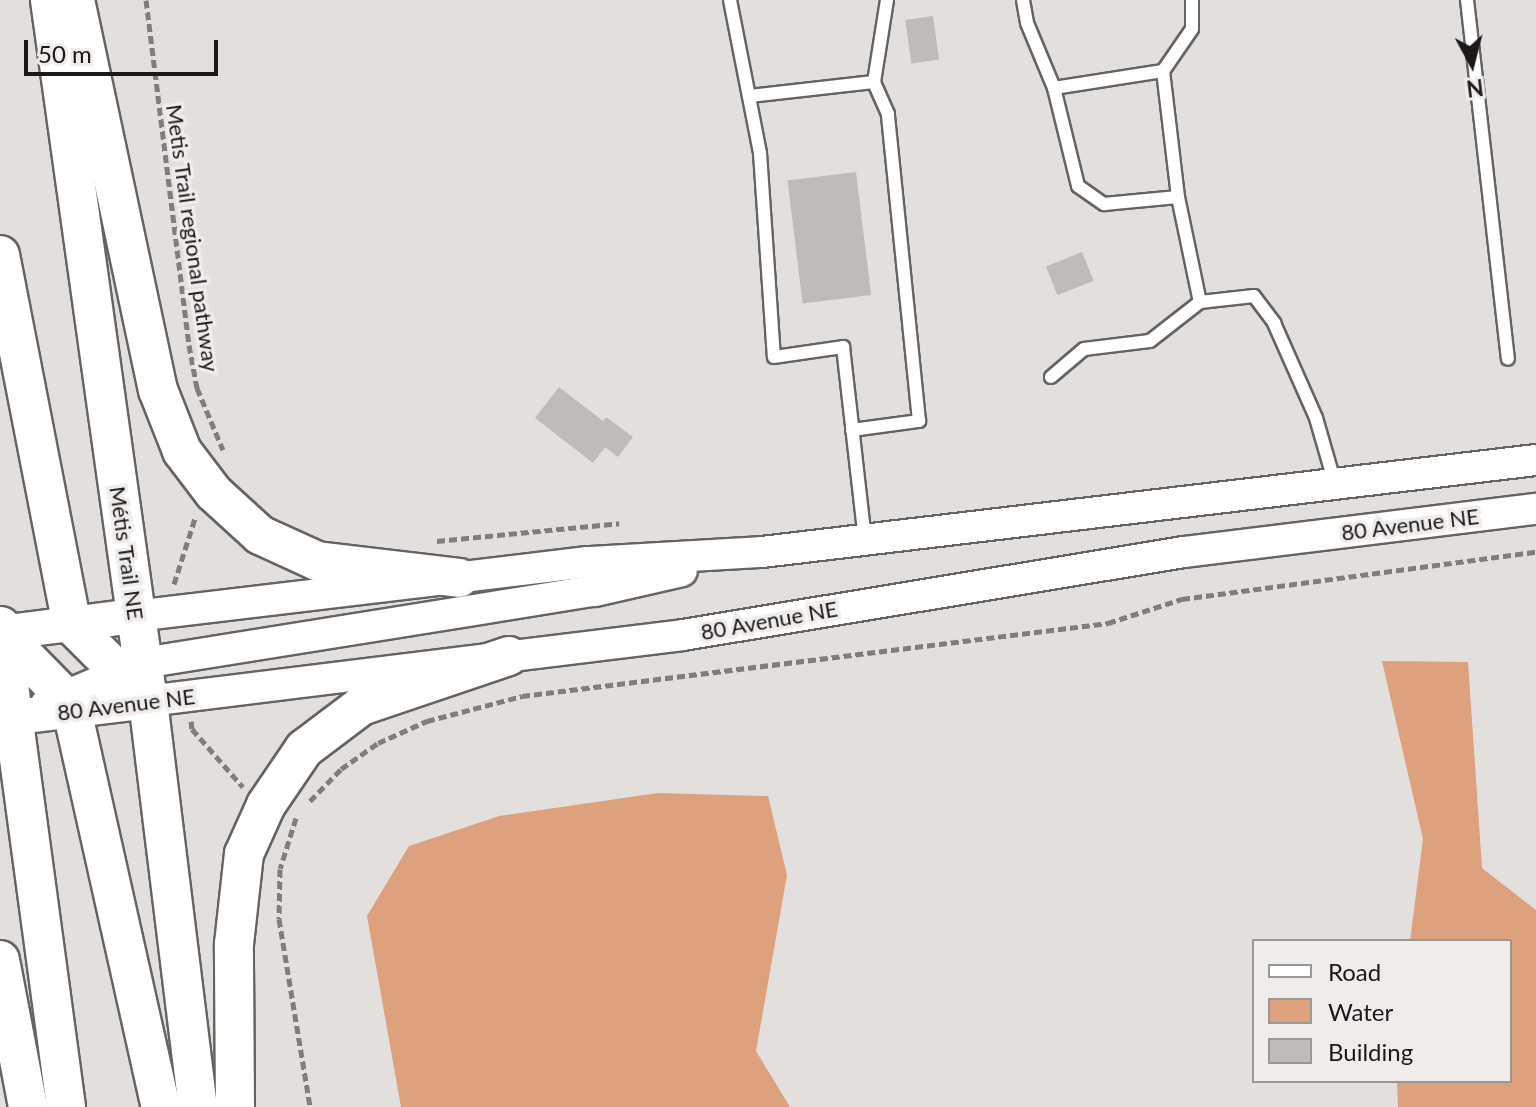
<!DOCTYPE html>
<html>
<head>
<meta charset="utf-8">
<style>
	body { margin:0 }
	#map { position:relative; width:1536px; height:1107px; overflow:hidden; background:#e2dfdd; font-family:Lato,sans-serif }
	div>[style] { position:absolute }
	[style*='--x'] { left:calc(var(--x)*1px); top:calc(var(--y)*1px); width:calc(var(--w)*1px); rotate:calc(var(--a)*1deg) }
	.water>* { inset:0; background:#dea17d }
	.building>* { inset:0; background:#bebbb9; transform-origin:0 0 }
	.path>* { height:5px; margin-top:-2.5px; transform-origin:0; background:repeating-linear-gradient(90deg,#807e7c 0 8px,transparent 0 12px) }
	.roads { filter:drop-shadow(2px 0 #666361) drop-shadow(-2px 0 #666361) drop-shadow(0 2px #666361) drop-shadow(0 -2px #666361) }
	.service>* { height:12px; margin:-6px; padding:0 6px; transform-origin:6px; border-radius:6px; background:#fff }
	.tertiary>* { height:30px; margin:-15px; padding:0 15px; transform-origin:15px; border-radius:15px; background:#fff }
	.secondary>* { height:34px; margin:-17px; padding:0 17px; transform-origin:17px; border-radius:17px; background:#fff }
	.primary>* { height:38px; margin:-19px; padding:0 19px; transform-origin:19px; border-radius:19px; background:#fff }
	span { translate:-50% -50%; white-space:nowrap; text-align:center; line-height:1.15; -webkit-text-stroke:7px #efecea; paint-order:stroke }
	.street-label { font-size:22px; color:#1a1918 }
	.legend { position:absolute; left:1252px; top:939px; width:260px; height:144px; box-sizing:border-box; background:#efecea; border:2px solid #9a9896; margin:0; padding:10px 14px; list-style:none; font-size:24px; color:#1a1918 }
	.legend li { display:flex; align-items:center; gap:16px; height:40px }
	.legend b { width:40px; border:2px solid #9a9896 }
	.north { position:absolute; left:1432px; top:24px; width:80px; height:80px; -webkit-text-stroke:6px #efecea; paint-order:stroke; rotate:173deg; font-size:22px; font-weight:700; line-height:32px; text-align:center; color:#1a1918 }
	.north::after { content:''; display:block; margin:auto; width:28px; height:36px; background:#1a1918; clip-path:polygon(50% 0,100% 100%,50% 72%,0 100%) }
	.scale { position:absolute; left:24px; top:40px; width:194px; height:36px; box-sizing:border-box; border:4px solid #1a1918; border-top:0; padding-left:10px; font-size:24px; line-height:28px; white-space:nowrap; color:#1a1918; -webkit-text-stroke:6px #efecea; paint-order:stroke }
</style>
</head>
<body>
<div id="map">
	<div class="water">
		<div style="clip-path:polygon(1382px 661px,1468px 662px,1482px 868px,1536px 910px,1536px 1107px,1398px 1107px,1397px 1081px,1510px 1081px,1510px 941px,1410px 941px,1423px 839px)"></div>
		<div style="clip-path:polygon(658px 793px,768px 796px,787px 875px,756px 1051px,790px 1107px,401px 1107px,367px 916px,409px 846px,499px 816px)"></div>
	</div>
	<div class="building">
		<div style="left:933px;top:16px;width:44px;height:28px;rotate:82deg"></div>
		<div style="left:856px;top:172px;width:124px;height:69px;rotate:83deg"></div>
		<div style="left:1082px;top:252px;width:31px;height:39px;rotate:68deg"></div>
		<div style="clip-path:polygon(559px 387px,603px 421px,606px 417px,633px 437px,618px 457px,605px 447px,593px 463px,535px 418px)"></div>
	</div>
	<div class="path">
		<div style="--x:146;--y:0;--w:348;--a:82.9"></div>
		<div style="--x:189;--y:345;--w:44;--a:79.5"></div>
		<div style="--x:197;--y:388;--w:67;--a:67.2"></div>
		<div style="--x:437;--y:541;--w:183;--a:-5.6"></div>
		<div style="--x:174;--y:584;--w:69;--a:-72.3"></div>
		<div style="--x:191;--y:721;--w:8;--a:83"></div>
		<div style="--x:192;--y:729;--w:77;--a:48.7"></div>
		<div style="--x:310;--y:801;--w:45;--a:-45.9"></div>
		<div style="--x:341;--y:769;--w:45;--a:-35.1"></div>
		<div style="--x:378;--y:743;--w:54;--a:-24.2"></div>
		<div style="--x:427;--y:721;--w:98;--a:-14.7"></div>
		<div style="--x:522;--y:696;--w:591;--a:-7.1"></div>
		<div style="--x:1108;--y:623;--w:78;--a:-18"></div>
		<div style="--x:1182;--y:599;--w:357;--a:-7.6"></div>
		<div style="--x:296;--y:818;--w:53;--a:107.4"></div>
		<div style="--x:280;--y:869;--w:50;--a:91.1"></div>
		<div style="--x:279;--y:919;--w:191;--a:80.6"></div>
	</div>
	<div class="roads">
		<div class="service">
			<div style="--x:730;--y:0;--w:156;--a:78.9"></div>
			<div style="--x:760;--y:153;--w:204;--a:86.1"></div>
			<div style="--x:774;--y:357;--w:70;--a:-8.2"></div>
			<div style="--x:843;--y:347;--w:194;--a:83.5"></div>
			<div style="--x:1023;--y:0;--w:23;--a:80"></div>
			<div style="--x:1027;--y:23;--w:70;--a:67.4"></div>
			<div style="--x:1054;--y:88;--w:110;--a:-8.9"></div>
			<div style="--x:1192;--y:0;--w:29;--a:90"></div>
			<div style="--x:1192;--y:29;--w:51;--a:124.6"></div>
			<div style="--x:1163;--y:71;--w:127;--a:83.2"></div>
			<div style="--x:1178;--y:197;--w:107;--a:78.2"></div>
			<div style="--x:1200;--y:302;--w:54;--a:-6.3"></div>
			<div style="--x:1254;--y:296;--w:34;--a:53"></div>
			<div style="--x:1274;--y:323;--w:104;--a:66.1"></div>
			<div style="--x:1316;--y:418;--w:69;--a:73.9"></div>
			<div style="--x:1467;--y:0;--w:361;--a:83.5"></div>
			<div style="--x:1054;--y:88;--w:101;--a:76.2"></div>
			<div style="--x:1078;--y:186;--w:32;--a:35"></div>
			<div style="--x:1104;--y:204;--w:74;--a:-5.4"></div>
			<div style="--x:749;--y:96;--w:126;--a:-6.4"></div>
			<div style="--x:874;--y:82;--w:83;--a:-81"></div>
			<div style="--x:1051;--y:377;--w:43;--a:-40.3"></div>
			<div style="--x:1084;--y:349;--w:66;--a:-6.9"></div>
			<div style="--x:1150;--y:341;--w:63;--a:-38"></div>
			<div style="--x:852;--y:430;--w:68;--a:-7.7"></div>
			<div style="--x:919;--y:421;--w:309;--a:-95.8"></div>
			<div style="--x:888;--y:114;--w:35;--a:-114"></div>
		</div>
		<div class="tertiary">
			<div style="--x:135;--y:616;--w:456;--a:-6.8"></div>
			<div style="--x:588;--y:562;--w:174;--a:-3.3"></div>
			<div style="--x:762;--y:552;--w:779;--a:-6.78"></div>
			<div style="--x:148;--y:701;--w:539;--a:-7.03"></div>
			<div style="--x:683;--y:635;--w:508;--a:-9.41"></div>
			<div style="--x:1184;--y:552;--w:355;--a:-7"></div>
			<div style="--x:46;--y:704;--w:105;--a:-22.9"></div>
			<div style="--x:143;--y:663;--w:458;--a:-9.1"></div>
			<div style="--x:595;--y:591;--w:89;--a:-12.9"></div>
		</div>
		<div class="secondary">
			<div style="--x:0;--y:633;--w:136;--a:-7.2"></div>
			<div style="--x:0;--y:719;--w:149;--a:-6.9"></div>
		</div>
		<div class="primary">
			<div style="--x:50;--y:0;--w:708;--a:82.04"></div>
			<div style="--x:148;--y:701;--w:409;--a:83"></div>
			<div style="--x:75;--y:0;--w:399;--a:78"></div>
			<div style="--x:158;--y:390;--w:66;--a:68.5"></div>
			<div style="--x:182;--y:451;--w:53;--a:52.7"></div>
			<div style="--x:214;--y:493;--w:62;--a:42.4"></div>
			<div style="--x:260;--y:535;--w:63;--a:24.5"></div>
			<div style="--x:317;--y:561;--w:143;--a:6.8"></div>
			<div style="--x:0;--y:255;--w:377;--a:79"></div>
			<div style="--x:72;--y:625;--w:107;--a:45"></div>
			<div style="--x:1;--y:626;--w:485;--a:82.3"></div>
			<div style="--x:2;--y:633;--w:88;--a:45.5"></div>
			<div style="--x:64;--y:696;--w:16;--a:60"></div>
			<div style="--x:72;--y:710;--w:407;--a:77.4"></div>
			<div style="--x:0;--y:960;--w:150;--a:79.2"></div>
			<div style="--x:235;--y:1107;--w:163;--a:-90.4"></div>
			<div style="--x:234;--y:944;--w:91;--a:-83.7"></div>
			<div style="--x:244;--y:854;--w:54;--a:-65.8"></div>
			<div style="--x:266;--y:805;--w:68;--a:-55.8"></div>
			<div style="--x:304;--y:749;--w:71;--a:-37"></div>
			<div style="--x:361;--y:706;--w:156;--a:-18.7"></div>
		</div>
	</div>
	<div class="street-label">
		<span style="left:193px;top:238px;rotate:82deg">Metis Trail regional pathway</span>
		<span style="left:1410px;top:524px;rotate:-7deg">80 Avenue NE</span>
		<span style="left:127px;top:553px;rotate:82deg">Métis Trail NE</span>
		<span style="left:769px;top:620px;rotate:-10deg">80 Avenue NE</span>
		<span style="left:126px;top:704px;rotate:-7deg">80 Avenue NE</span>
	</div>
	<ul class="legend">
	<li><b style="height:10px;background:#fff"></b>Road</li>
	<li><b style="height:22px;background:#dea17d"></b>Water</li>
	<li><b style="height:22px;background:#bebbb9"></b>Building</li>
	</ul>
	<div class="north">N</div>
	<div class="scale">50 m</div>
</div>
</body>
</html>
